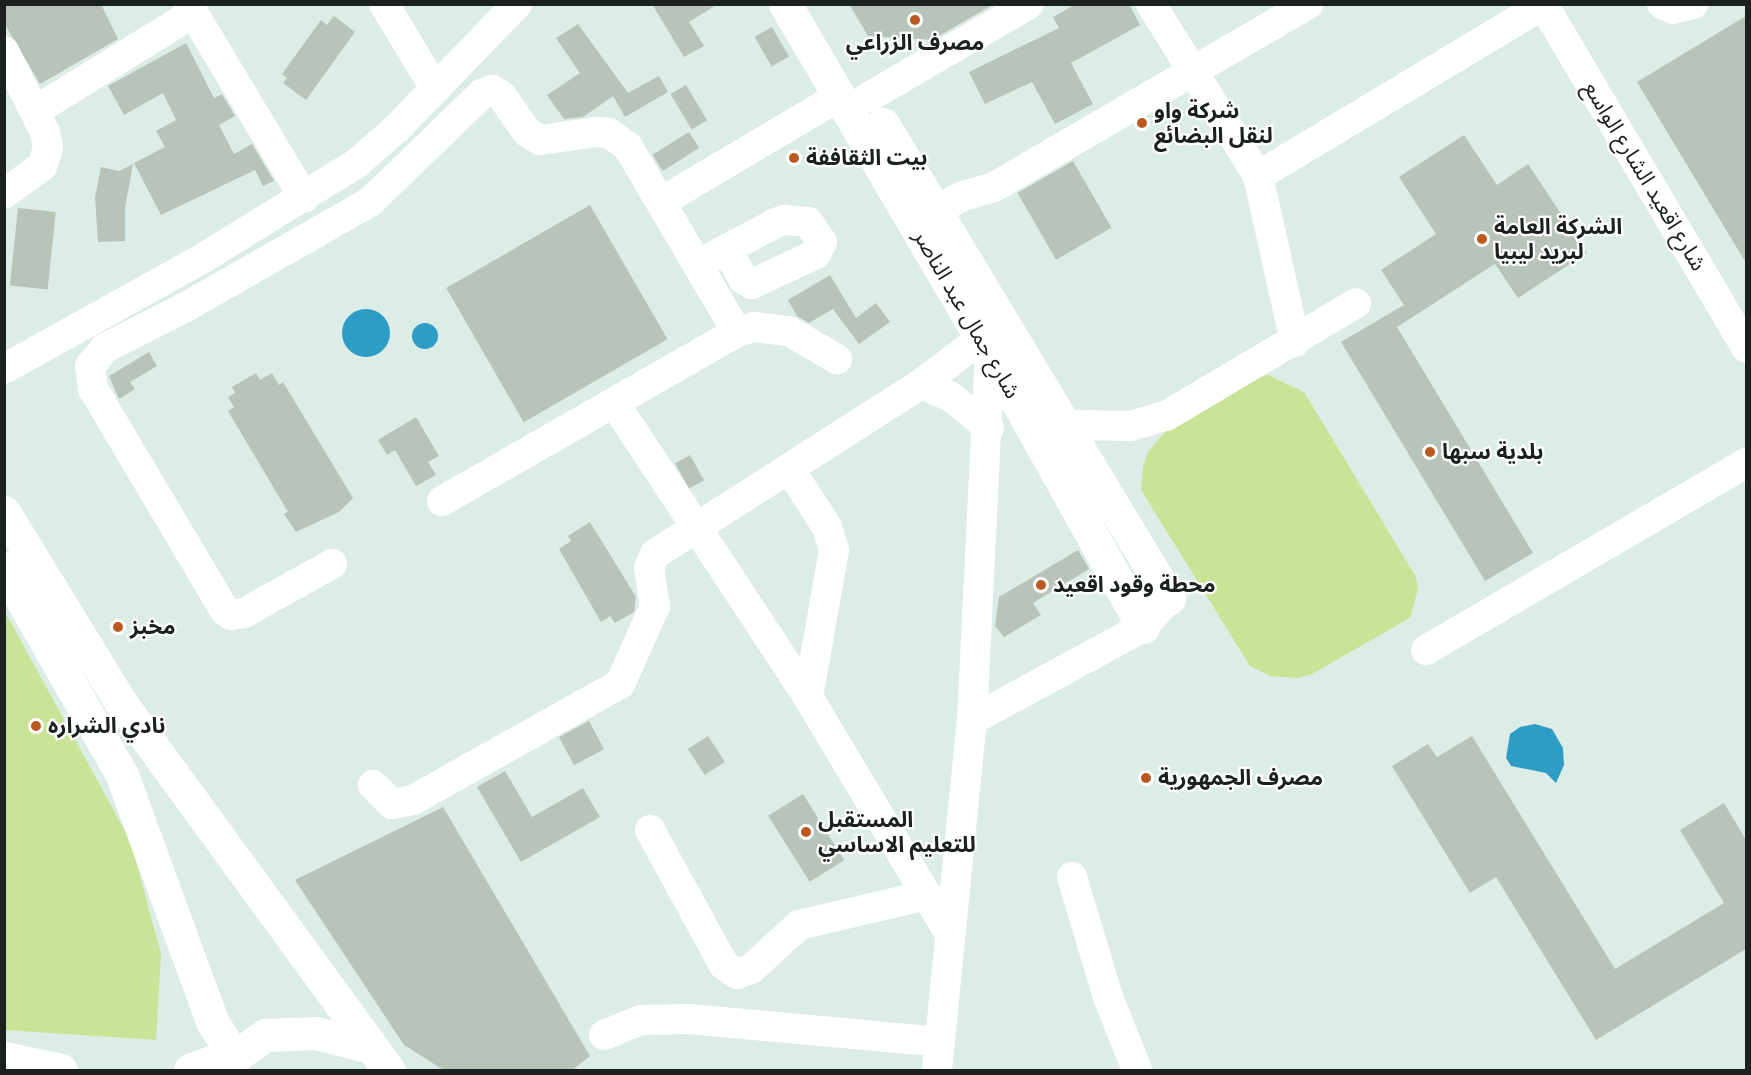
<!DOCTYPE html>
<html>
<head>
<meta charset="utf-8">
<style>
	body { margin:0 }
	#map { position:relative; width:1751px; height:1075px; overflow:hidden; background:#dcede7; font-family:Figtree,"Noto Sans Arabic",sans-serif }
	div>[style] { position:absolute }
	[style*='--x'] { left:calc(var(--x)*1px); top:calc(var(--y)*1px); width:calc(var(--w)*1px); rotate:calc(var(--a)*1deg) }
	.green>* { inset:0; background:#c9e496 }
	.water>* { inset:0; background:#2e9dc6 }
	.round { border-radius:50% }
	.building>* { inset:0; background:#b8c3b9; transform-origin:0 0 }
	.minor>* { height:30px; margin:-15px; padding:0 15px; transform-origin:15px; border-radius:15px; background:#fff }
	.major>* { height:33px; margin:-16.5px; padding:0 16.5px; transform-origin:16.5px; border-radius:16.5px; background:#fff }
	.dots>* { width:16px; height:16px; translate:-50% -50%; box-sizing:border-box; border:3px solid #fff; border-radius:50% }
	span { translate:-50% -50%; white-space:nowrap; text-align:center; line-height:1.15; -webkit-text-stroke:4.5px #fff; paint-order:stroke }
	.poi-label { font-size:22px; color:#1b211f; font-weight:700 }
	.left { translate:0 -50%; text-align:left }
	.street-label { font-size:22px; color:#1b211f }
	.frame { position:absolute; inset:0; border:6px solid #1b211f; pointer-events:none }
</style>
</head>
<body>
<div id="map">
	<div class="green">
		<div style="clip-path:polygon(1268px 375px,1304px 392px,1416px 577px,1418px 589px,1410px 618px,1312px 674px,1297px 678px,1271px 676px,1250px 666px,1141px 490px,1143px 466px,1148px 452px,1170px 426px,1244px 381px)"></div>
		<div style="clip-path:polygon(4px 610px,131px 842px,161px 954px,156px 1040px,5px 1030px)"></div>
	</div>
	<div class="water">
		<div class="round" style="left:342px;top:309px;width:48px;height:48px"></div>
		<div class="round" style="left:412px;top:323px;width:26px;height:26px"></div>
		<div style="clip-path:polygon(1535px 724px,1552px 729px,1563px 748px,1564px 765px,1556px 783px,1546px 773px,1511px 766px,1506px 758px,1510px 734px,1520px 727px)"></div>
	</div>
	<div class="building">
		<div style="clip-path:polygon(4px 4px,101px 4px,118px 39px,40px 84px,4px 23px)"></div>
		<div style="clip-path:polygon(652px 4px,718px 4px,689px 22px,704px 46px,684px 57px)"></div>
		<div style="clip-path:polygon(849px 4px,994px 4px,932px 40px,868px 36px)"></div>
		<div style="clip-path:polygon(1076px 4px,1129px 4px,1140px 25px,1071px 63px,1093px 104px,1055px 124px,1032px 82px,985px 104px,969px 72px,1059px 28px,1053px 17px)"></div>
		<div style="clip-path:polygon(334px 16px,355px 32px,306px 100px,283px 83px,287px 78px,282px 74px,321px 20px,327px 25px)"></div>
		<div style="clip-path:polygon(1746px 16px,1746px 263px,1637px 82px)"></div>
		<div style="clip-path:polygon(578px 24px,628px 93px,659px 76px,668px 92px,625px 117px,613px 96px,583px 117px,564px 119px,547px 95px,580px 73px,556px 38px)"></div>
		<div style="left:772px;top:27px;width:34px;height:20px;rotate:60deg"></div>
		<div style="clip-path:polygon(186px 43px,214px 98px,222px 94px,235px 116px,219px 125px,234px 154px,252px 144px,274px 181px,263px 186px,255px 170px,161px 215px,134px 163px,165px 147px,156px 131px,176px 120px,163px 93px,124px 115px,108px 86px)"></div>
		<div style="left:686px;top:85px;width:41px;height:18px;rotate:59deg"></div>
		<div style="left:689px;top:132px;width:19px;height:43px;rotate:58deg"></div>
		<div style="clip-path:polygon(1464px 135px,1497px 185px,1528px 164px,1587px 253px,1518px 298px,1495px 264px,1397px 327px,1533px 553px,1485px 581px,1341px 342px,1404px 305px,1381px 270px,1436px 234px,1399px 177px)"></div>
		<div style="left:1073px;top:161px;width:77px;height:64px;rotate:60deg"></div>
		<div style="clip-path:polygon(133px 164px,125px 208px,125px 241px,98px 242px,95px 197px,101px 167px,119px 171px)"></div>
		<div style="left:590px;top:205px;width:155px;height:166px;rotate:60deg"></div>
		<div style="left:18px;top:208px;width:38px;height:78px;rotate:6deg"></div>
		<div style="clip-path:polygon(830px 275px,856px 318px,876px 303px,890px 322px,859px 344px,833px 309px,809px 323px,797px 316px,788px 300px)"></div>
		<div style="clip-path:polygon(149px 352px,157px 366px,130px 382px,135px 389px,119px 399px,109px 376px)"></div>
		<div style="clip-path:polygon(256px 373px,260px 380px,272px 373px,279px 385px,283px 382px,353px 498px,339px 512px,296px 532px,284px 514px,288px 512px,228px 411px,234px 407px,228px 397px,235px 393px,232px 387px)"></div>
		<div style="clip-path:polygon(416px 417px,439px 456px,428px 462px,436px 475px,416px 486px,395px 450px,387px 455px,378px 440px)"></div>
		<div style="left:690px;top:455px;width:29px;height:17px;rotate:61deg"></div>
		<div style="clip-path:polygon(590px 522px,636px 597px,634px 612px,615px 623px,610px 616px,601px 622px,559px 549px,571px 541px,568px 536px)"></div>
		<div style="clip-path:polygon(1078px 550px,1089px 569px,1033px 603px,1041px 615px,1004px 637px,995px 626px,999px 597px)"></div>
		<div style="left:589px;top:721px;width:32px;height:34px;rotate:62deg"></div>
		<div style="left:708px;top:736px;width:31px;height:24px;rotate:57deg"></div>
		<div style="clip-path:polygon(1472px 736px,1615px 969px,1724px 903px,1680px 830px,1724px 803px,1746px 840px,1746px 949px,1596px 1040px,1496px 877px,1470px 893px,1392px 766px,1428px 744px,1437px 757px)"></div>
		<div style="clip-path:polygon(505px 771px,532px 817px,583px 788px,600px 817px,521px 862px,477px 787px)"></div>
		<div style="left:803px;top:794px;width:78px;height:41px;rotate:58deg"></div>
		<div style="clip-path:polygon(443px 807px,590px 1056px,571px 1071px,445px 1071px,404px 1045px,295px 880px)"></div>
	</div>
	<div class="minor">
		<div style="--x:188;--y:4;--w:226;--a:59.1"></div>
		<div style="--x:384;--y:4;--w:97;--a:58.9"></div>
		<div style="--x:1151;--y:4;--w:203;--a:58.1"></div>
		<div style="--x:1258;--y:176;--w:170;--a:77.4"></div>
		<div style="--x:1543;--y:4;--w:399;--a:59.4"></div>
		<div style="--x:1662;--y:4;--w:12;--a:24"></div>
		<div style="--x:1673;--y:9;--w:21;--a:-14"></div>
		<div style="--x:4;--y:51;--w:91;--a:63.2"></div>
		<div style="--x:45;--y:132;--w:16;--a:79"></div>
		<div style="--x:48;--y:148;--w:19;--a:108"></div>
		<div style="--x:42;--y:166;--w:47;--a:143.6"></div>
		<div style="--x:867;--y:98;--w:187;--a:-30.1"></div>
		<div style="--x:35;--y:111;--w:186;--a:-31.8"></div>
		<div style="--x:1258;--y:176;--w:334;--a:-31"></div>
		<div style="--x:661;--y:202;--w:209;--a:-30.7"></div>
		<div style="--x:914;--y:223;--w:56;--a:-28.9"></div>
		<div style="--x:963;--y:196;--w:32;--a:-16"></div>
		<div style="--x:994;--y:187;--w:364;--a:-30.2"></div>
		<div style="--x:698;--y:264;--w:88;--a:-27.7"></div>
		<div style="--x:776;--y:223;--w:9;--a:-21"></div>
		<div style="--x:784;--y:220;--w:24;--a:5"></div>
		<div style="--x:808;--y:222;--w:24;--a:55"></div>
		<div style="--x:822;--y:242;--w:13;--a:117"></div>
		<div style="--x:816;--y:254;--w:71;--a:154.9"></div>
		<div style="--x:752;--y:284;--w:10;--a:-151"></div>
		<div style="--x:743;--y:279;--w:34;--a:-118"></div>
		<div style="--x:737;--y:332;--w:18;--a:-16"></div>
		<div style="--x:754;--y:327;--w:35;--a:7"></div>
		<div style="--x:789;--y:331;--w:56;--a:30.3"></div>
		<div style="--x:4;--y:369;--w:230;--a:-29.1"></div>
		<div style="--x:205;--y:257;--w:179;--a:-31.7"></div>
		<div style="--x:357;--y:163;--w:52;--a:-41.1"></div>
		<div style="--x:396;--y:129;--w:174;--a:-45.9"></div>
		<div style="--x:921;--y:384;--w:33;--a:23"></div>
		<div style="--x:951;--y:397;--w:49;--a:39.2"></div>
		<div style="--x:615;--y:404;--w:351;--a:56.6"></div>
		<div style="--x:1065;--y:429;--w:14;--a:-17"></div>
		<div style="--x:1078;--y:425;--w:52;--a:1.1"></div>
		<div style="--x:1130;--y:426;--w:37;--a:-16"></div>
		<div style="--x:1166;--y:416;--w:221;--a:-30.7"></div>
		<div style="--x:789;--y:468;--w:70;--a:57.2"></div>
		<div style="--x:827;--y:527;--w:24;--a:73"></div>
		<div style="--x:834;--y:550;--w:149;--a:100"></div>
		<div style="--x:808;--y:697;--w:276;--a:59.1"></div>
		<div style="--x:332;--y:564;--w:101;--a:150.9"></div>
		<div style="--x:244;--y:613;--w:13;--a:171"></div>
		<div style="--x:231;--y:615;--w:7;--a:-146"></div>
		<div style="--x:225;--y:611;--w:258;--a:-120.7"></div>
		<div style="--x:93;--y:389;--w:23;--a:-97"></div>
		<div style="--x:90;--y:366;--w:23;--a:-50"></div>
		<div style="--x:105;--y:348;--w:89;--a:-26.9"></div>
		<div style="--x:184;--y:308;--w:214;--a:-29.7"></div>
		<div style="--x:370;--y:202;--w:156;--a:-44"></div>
		<div style="--x:482;--y:94;--w:11;--a:-22"></div>
		<div style="--x:492;--y:90;--w:10;--a:29"></div>
		<div style="--x:501;--y:95;--w:45;--a:54.9"></div>
		<div style="--x:527;--y:132;--w:15;--a:32"></div>
		<div style="--x:540;--y:140;--w:58;--a:-8"></div>
		<div style="--x:597;--y:132;--w:12;--a:5"></div>
		<div style="--x:609;--y:133;--w:24;--a:36"></div>
		<div style="--x:628;--y:147;--w:215;--a:59.5"></div>
		<div style="--x:737;--y:332;--w:340;--a:150.2"></div>
		<div style="--x:1426;--y:650;--w:371;--a:-30.3"></div>
		<div style="--x:972;--y:720;--w:195;--a:-28.5"></div>
		<div style="--x:1143;--y:627;--w:39;--a:-48"></div>
		<div style="--x:373;--y:785;--w:27;--a:45"></div>
		<div style="--x:392;--y:804;--w:21;--a:-11"></div>
		<div style="--x:413;--y:800;--w:237;--a:-29.3"></div>
		<div style="--x:620;--y:684;--w:85;--a:-65.8"></div>
		<div style="--x:655;--y:606;--w:38;--a:-99"></div>
		<div style="--x:649;--y:568;--w:15;--a:-67"></div>
		<div style="--x:655;--y:554;--w:316;--a:-32.6"></div>
		<div style="--x:921;--y:384;--w:76;--a:-37"></div>
		<div style="--x:650;--y:830;--w:154;--a:61.3"></div>
		<div style="--x:724;--y:965;--w:16;--a:35"></div>
		<div style="--x:737;--y:974;--w:15;--a:-20"></div>
		<div style="--x:751;--y:969;--w:65;--a:-42.5"></div>
		<div style="--x:799;--y:925;--w:131;--a:-13.2"></div>
		<div style="--x:1072;--y:877;--w:125;--a:73.3"></div>
		<div style="--x:1108;--y:997;--w:79;--a:68.3"></div>
		<div style="--x:604;--y:1035;--w:40;--a:-22"></div>
		<div style="--x:641;--y:1020;--w:48;--a:-1.2"></div>
		<div style="--x:689;--y:1019;--w:252;--a:5.2"></div>
		<div style="--x:937;--y:1070;--w:352;--a:-84.3"></div>
		<div style="--x:972;--y:720;--w:367;--a:-87.2"></div>
		<div style="--x:990;--y:353;--w:7;--a:-27"></div>
	</div>
	<div class="major">
		<div style="--x:785;--y:4;--w:405;--a:59.6"></div>
		<div style="--x:990;--y:353;--w:314;--a:60.8"></div>
		<div style="--x:883;--y:124;--w:554;--a:58.89"></div>
		<div style="--x:4;--y:512;--w:224;--a:58.5"></div>
		<div style="--x:121;--y:703;--w:454;--a:53.9"></div>
		<div style="--x:4;--y:568;--w:238;--a:60.3"></div>
		<div style="--x:122;--y:775;--w:262;--a:69.9"></div>
		<div style="--x:212;--y:1021;--w:42;--a:58.6"></div>
		<div style="--x:4;--y:1058;--w:58;--a:11.9"></div>
		<div style="--x:190;--y:1070;--w:31;--a:-21"></div>
		<div style="--x:219;--y:1059;--w:13;--a:9"></div>
		<div style="--x:230;--y:1070;--w:14;--a:-73"></div>
		<div style="--x:234;--y:1057;--w:39;--a:-35"></div>
		<div style="--x:266;--y:1035;--w:50;--a:-2.3"></div>
		<div style="--x:316;--y:1033;--w:57;--a:14.3"></div>
	</div>
	<div class="dots">
		<div style="left:915px;top:20px;background:#bb581f"></div>
		<div style="left:1142px;top:123px;background:#bb581f"></div>
		<div style="left:794px;top:158px;background:#bb581f"></div>
		<div style="left:1482px;top:239px;background:#bb581f"></div>
		<div style="left:1430px;top:452px;background:#bb581f"></div>
		<div style="left:1041px;top:585px;background:#bb581f"></div>
		<div style="left:118px;top:627px;background:#bb581f"></div>
		<div style="left:36px;top:726px;background:#bb581f"></div>
		<div style="left:1146px;top:778px;background:#bb581f"></div>
		<div style="left:806px;top:832px;background:#bb581f"></div>
	</div>
	<div class="poi-label">
		<span style="left:915px;top:43px">مصرف الزراعي</span>
		<span class="left" style="left:1154px;top:123px">شركة واو<br>لنقل البضائع</span>
		<span class="left" style="left:806px;top:158px">بيت الثقاففة</span>
		<span class="left" style="left:1494px;top:239px">الشركة العامة<br>لبريد ليبيا</span>
		<span class="left" style="left:1442px;top:452px">بلدية سبها</span>
		<span class="left" style="left:1053px;top:585px">محطة وقود اقعيد</span>
		<span class="left" style="left:130px;top:627px">مخبز</span>
		<span class="left" style="left:48px;top:726px">نادي الشراره</span>
		<span class="left" style="left:1158px;top:778px">مصرف الجمهورية</span>
		<span class="left" style="left:818px;top:832px">المستقبل<br>للتعليم الاساسي</span>
	</div>
	<div class="street-label">
		<span style="left:1645px;top:176px;rotate:59deg">شارع اقعيد الشارع الواسع</span>
		<span style="left:967px;top:314px;rotate:60deg">شارع جمال عبد الناصر</span>
	</div>
	<div class="frame"></div>
</div>
</body>
</html>
